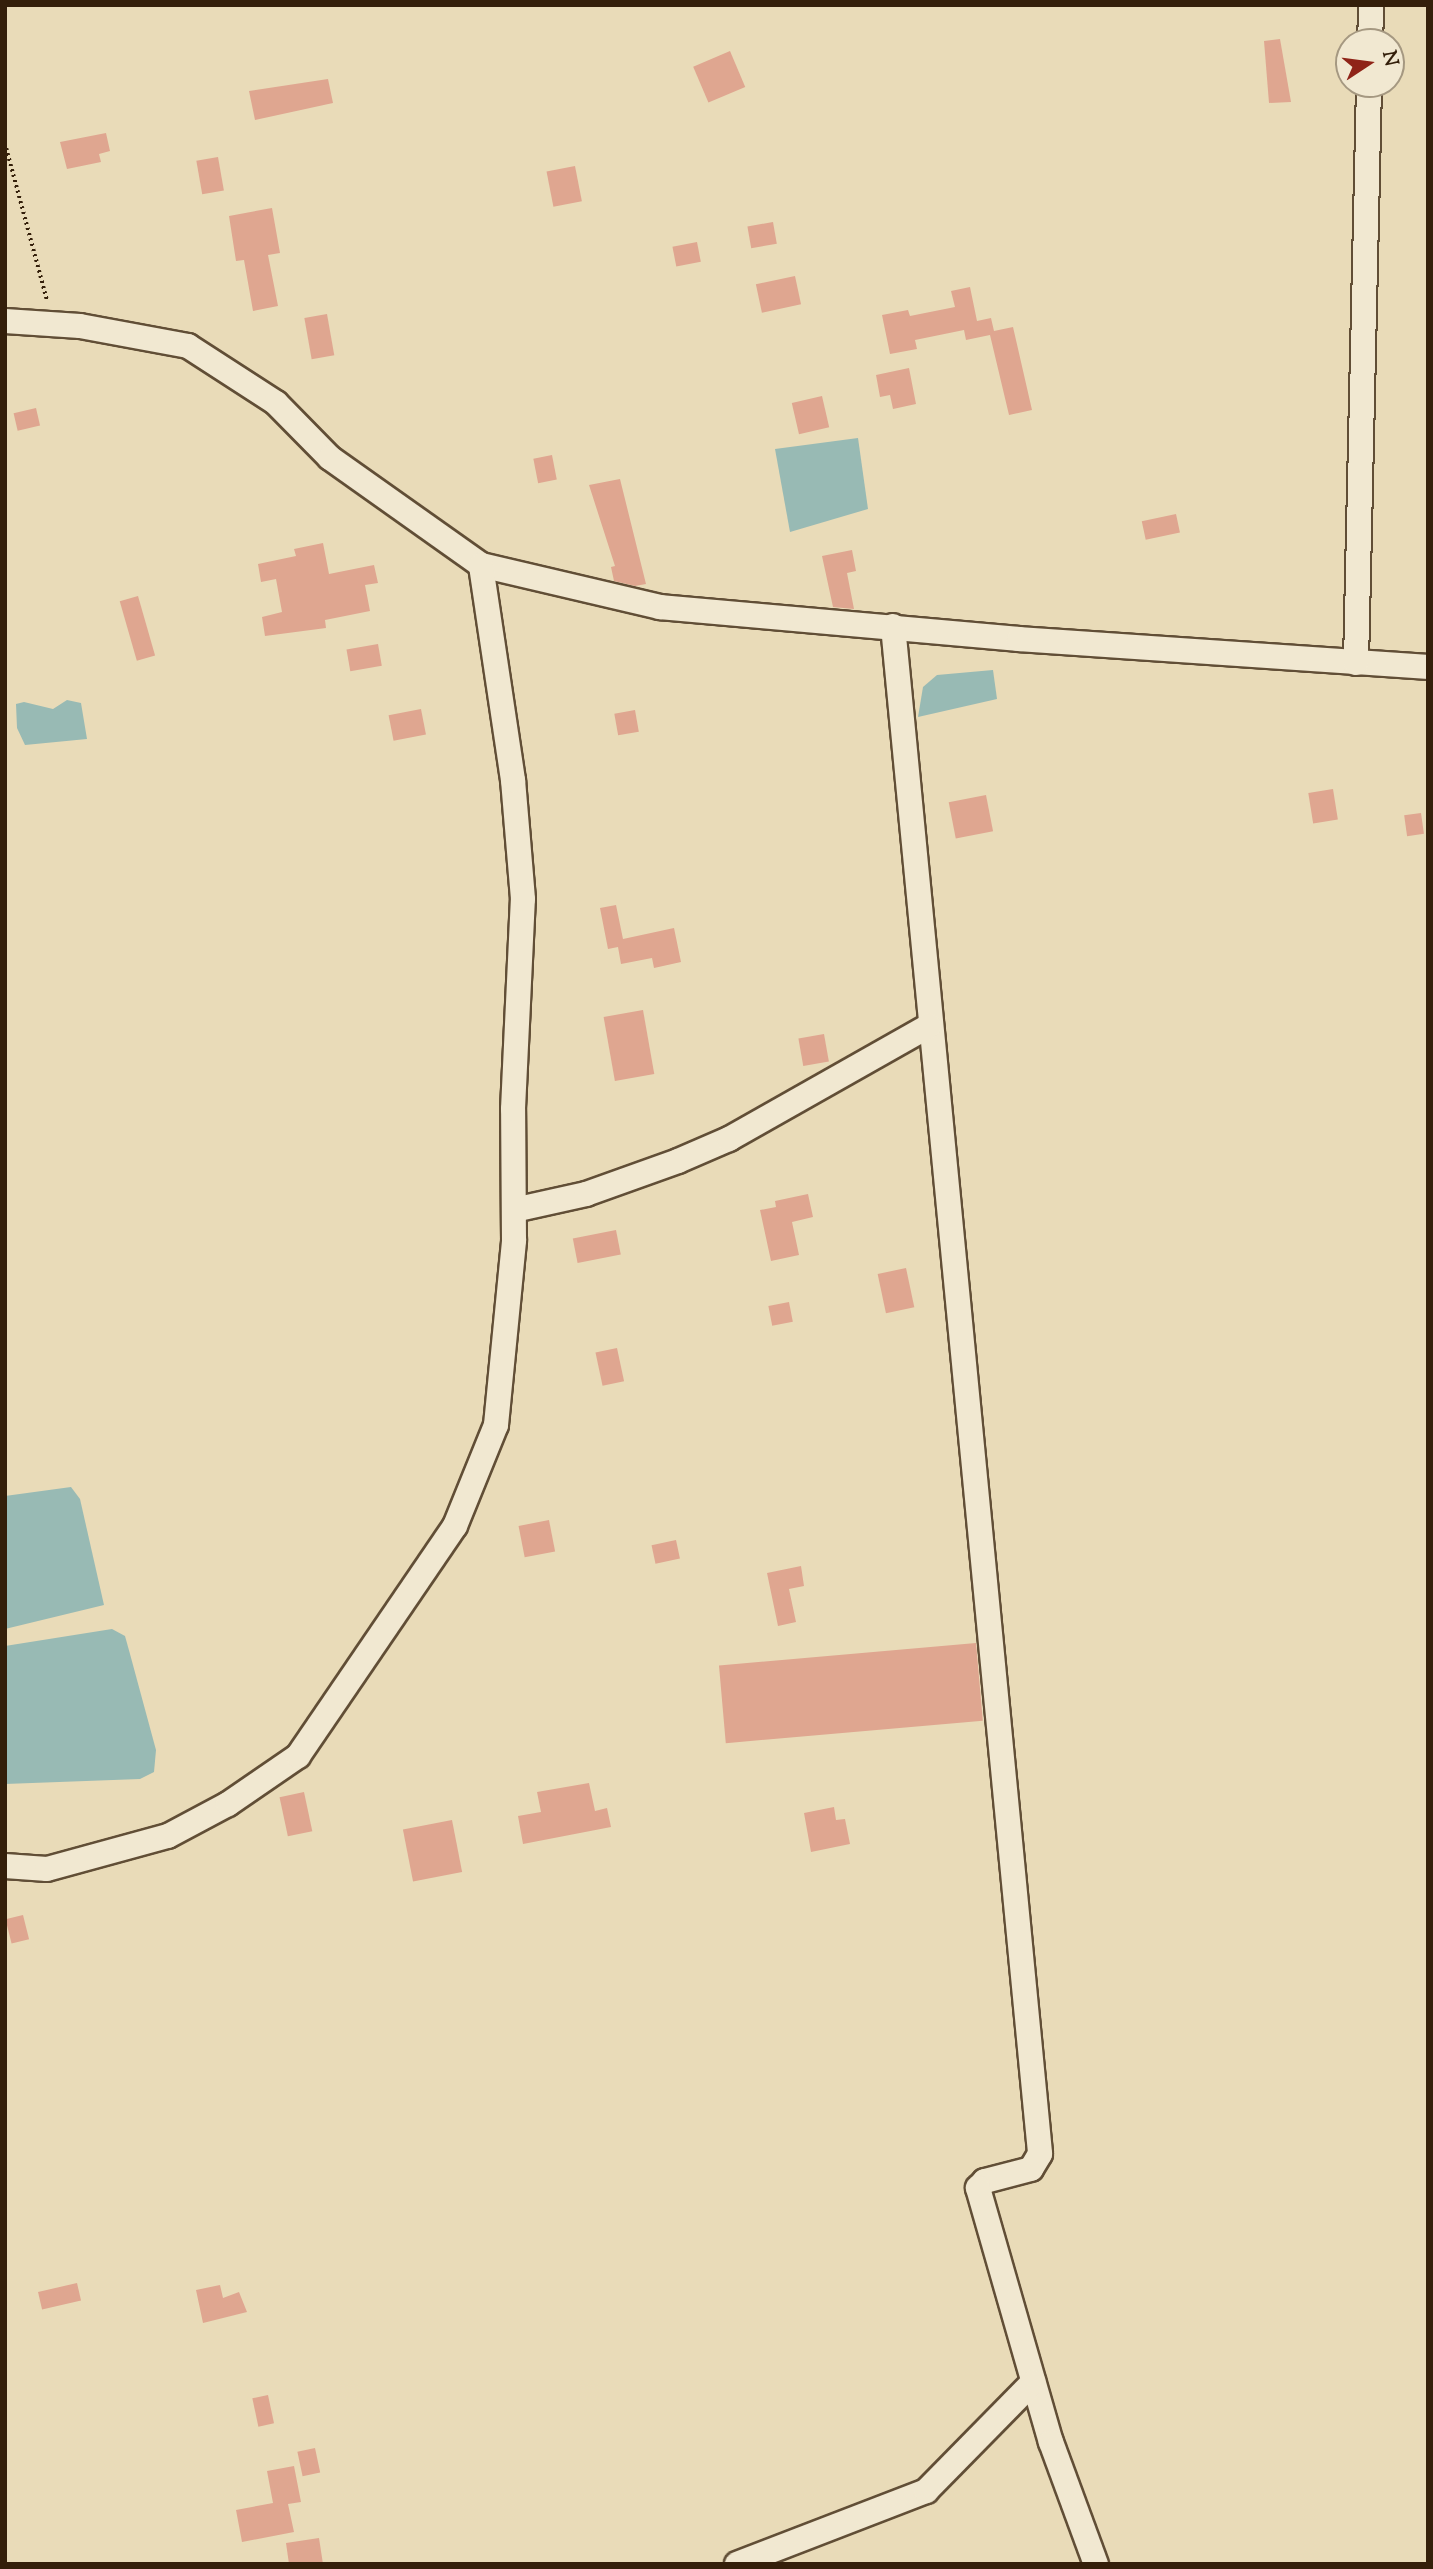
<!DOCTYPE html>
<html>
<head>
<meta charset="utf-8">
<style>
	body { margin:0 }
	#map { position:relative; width:1433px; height:2569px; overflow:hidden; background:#e9dbb8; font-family:"Sorts Mill Goudy",serif }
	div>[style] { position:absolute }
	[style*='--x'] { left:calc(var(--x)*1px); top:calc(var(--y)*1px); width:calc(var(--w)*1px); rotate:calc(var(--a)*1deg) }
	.water>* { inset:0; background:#98bab4 }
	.building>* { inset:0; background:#dfa690; transform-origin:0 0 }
	.path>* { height:3.5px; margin-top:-1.75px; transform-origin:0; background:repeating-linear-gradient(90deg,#341f0a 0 2px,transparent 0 5.5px) }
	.roads { filter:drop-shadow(2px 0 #614e36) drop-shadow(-2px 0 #614e36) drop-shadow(0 2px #614e36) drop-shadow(0 -2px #614e36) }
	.street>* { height:24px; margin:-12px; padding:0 12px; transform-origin:12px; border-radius:12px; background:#f1e8d1 }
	span { translate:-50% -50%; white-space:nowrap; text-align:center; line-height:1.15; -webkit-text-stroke:5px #f1e8d1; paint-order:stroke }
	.frame { position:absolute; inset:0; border:7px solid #341f0a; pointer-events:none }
	.north { position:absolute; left:1335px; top:28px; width:70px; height:70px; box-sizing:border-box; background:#f1e8d1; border:2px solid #a59881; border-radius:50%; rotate:77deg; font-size:19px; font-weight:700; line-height:28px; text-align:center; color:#341f0a }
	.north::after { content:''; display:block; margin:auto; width:24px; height:32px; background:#8f2418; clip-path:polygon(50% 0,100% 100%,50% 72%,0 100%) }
</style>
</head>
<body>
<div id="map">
	<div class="water">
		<div style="clip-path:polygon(858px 438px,868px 509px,790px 532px,775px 449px)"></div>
		<div style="clip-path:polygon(993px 670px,997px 699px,918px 717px,923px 687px,937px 675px)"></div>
		<div style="clip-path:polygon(67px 700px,81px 703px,87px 739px,25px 745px,17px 728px,16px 704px,24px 702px,53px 709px)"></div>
		<div style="clip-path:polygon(71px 1487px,80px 1499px,104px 1605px,5px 1629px,5px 1496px)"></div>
		<div style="clip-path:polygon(112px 1629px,125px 1636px,130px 1654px,156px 1750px,154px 1772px,140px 1779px,5px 1784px,5px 1646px)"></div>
	</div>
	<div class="building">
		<div style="clip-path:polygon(1280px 39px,1291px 102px,1269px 103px,1264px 41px)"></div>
		<div style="left:730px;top:51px;width:39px;height:40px;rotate:67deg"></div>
		<div style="clip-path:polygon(328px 79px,333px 103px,255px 120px,249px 91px)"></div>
		<div style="clip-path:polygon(106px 133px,110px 151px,99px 154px,101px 162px,67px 169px,60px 142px)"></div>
		<div style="left:218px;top:157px;width:34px;height:22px;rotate:80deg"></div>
		<div style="left:575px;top:166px;width:36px;height:29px;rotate:79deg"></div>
		<div style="clip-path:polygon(272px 208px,280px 253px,268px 255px,278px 306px,253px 311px,244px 260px,236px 261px,229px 216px)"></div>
		<div style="left:773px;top:222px;width:22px;height:26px;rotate:80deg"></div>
		<div style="left:697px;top:242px;width:20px;height:25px;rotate:79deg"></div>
		<div style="left:795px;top:276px;width:29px;height:40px;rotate:78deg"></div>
		<div style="clip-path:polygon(970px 287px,977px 321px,991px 318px,994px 331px,1013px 327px,1032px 410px,1009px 415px,990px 335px,966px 340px,964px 330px,915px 340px,917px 349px,890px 354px,882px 315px,908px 310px,910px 316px,955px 307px,951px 291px)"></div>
		<div style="left:327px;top:314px;width:42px;height:23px;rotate:80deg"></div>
		<div style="clip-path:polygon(909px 368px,916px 404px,893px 409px,890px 395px,880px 397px,876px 375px)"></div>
		<div style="left:822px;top:396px;width:32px;height:31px;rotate:77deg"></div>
		<div style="left:36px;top:408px;width:18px;height:23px;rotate:77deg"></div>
		<div style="left:552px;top:455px;width:25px;height:19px;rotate:79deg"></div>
		<div style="clip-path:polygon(620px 479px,646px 584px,635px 586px,614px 581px,611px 567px,615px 566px,589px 485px)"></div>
		<div style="left:1176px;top:514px;width:19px;height:35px;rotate:78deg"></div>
		<div style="clip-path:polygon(323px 543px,329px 574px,374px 565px,378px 583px,365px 585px,370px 611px,325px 620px,326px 628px,265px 636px,262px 617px,282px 612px,276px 579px,261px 582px,258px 564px,296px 556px,294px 549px)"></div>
		<div style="clip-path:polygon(852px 550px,856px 571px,847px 573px,854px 609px,833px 607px,822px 556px)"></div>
		<div style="left:138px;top:596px;width:62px;height:19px;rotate:74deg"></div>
		<div style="left:378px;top:644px;width:22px;height:32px;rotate:80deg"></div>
		<div style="left:421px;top:709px;width:26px;height:33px;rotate:79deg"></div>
		<div style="left:635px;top:710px;width:22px;height:21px;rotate:80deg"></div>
		<div style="left:1333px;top:789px;width:31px;height:25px;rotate:81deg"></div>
		<div style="left:986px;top:795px;width:37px;height:38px;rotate:79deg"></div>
		<div style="left:1421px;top:813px;width:21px;height:17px;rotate:82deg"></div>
		<div style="clip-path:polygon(616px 905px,623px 939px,674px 928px,681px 962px,654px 968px,652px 958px,621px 964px,618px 947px,608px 949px,600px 908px)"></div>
		<div style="left:643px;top:1010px;width:65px;height:40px;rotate:80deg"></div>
		<div style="left:824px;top:1034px;width:28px;height:26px;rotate:80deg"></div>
		<div style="clip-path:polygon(808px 1194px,813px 1217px,792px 1222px,799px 1255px,771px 1261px,760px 1210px,776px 1207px,775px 1201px)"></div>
		<div style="left:616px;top:1230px;width:25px;height:44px;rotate:79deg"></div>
		<div style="left:906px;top:1268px;width:40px;height:29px;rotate:78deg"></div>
		<div style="left:789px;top:1302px;width:20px;height:21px;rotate:79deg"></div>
		<div style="left:617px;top:1348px;width:34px;height:22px;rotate:78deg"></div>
		<div style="left:549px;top:1520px;width:32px;height:31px;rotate:79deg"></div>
		<div style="left:676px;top:1540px;width:19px;height:25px;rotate:78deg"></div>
		<div style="clip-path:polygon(801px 1566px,804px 1586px,789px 1589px,796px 1622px,778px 1626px,767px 1573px)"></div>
		<div style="left:976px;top:1643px;width:78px;height:258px;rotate:85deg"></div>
		<div style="clip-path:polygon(589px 1783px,595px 1811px,607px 1808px,611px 1827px,523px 1844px,518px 1816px,541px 1812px,537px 1792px)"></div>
		<div style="left:304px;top:1792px;width:40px;height:25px;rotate:78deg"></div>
		<div style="clip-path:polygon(834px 1807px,836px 1820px,845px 1819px,850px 1844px,811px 1852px,804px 1813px)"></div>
		<div style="left:452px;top:1820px;width:53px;height:50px;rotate:79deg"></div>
		<div style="left:23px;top:1915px;width:25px;height:18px;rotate:76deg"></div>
		<div style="left:77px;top:2283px;width:18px;height:40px;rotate:77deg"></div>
		<div style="clip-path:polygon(220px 2285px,223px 2298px,239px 2292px,247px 2312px,203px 2323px,196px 2290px)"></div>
		<div style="left:268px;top:2395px;width:29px;height:16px;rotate:78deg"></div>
		<div style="left:315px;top:2448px;width:25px;height:18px;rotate:78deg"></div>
		<div style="clip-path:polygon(294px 2466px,301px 2502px,288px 2504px,294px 2532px,242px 2542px,236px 2510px,273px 2503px,267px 2471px)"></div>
		<div style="clip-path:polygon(319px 2538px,323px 2564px,289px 2564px,286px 2543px)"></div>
	</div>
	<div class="path">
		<div style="--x:5;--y:143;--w:163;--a:75"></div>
	</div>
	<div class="roads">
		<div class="street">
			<div style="--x:1370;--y:42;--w:37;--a:-88"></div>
			<div style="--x:5;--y:321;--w:75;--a:3.8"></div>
			<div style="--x:80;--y:326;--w:110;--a:10.5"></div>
			<div style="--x:188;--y:346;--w:105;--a:32.9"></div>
			<div style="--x:276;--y:403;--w:77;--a:45.5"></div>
			<div style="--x:330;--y:458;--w:185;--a:35.3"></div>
			<div style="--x:481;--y:565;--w:184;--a:13.2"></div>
			<div style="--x:660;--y:607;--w:360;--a:5.1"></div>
			<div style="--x:1019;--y:639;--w:410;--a:3.9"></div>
			<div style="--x:893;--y:626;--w:1535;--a:84.5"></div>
			<div style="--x:1040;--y:2154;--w:17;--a:121"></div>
			<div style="--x:1031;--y:2169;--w:48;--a:165.4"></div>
			<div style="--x:985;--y:2181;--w:10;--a:135"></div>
			<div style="--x:978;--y:2188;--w:264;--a:74"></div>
			<div style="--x:1051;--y:2442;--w:130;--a:69.8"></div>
			<div style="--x:1356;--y:663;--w:579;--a:-88.71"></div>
			<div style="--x:514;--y:1210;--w:74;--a:-12.5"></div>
			<div style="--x:586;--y:1194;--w:98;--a:-19.7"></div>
			<div style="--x:678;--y:1161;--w:56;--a:-23.3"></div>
			<div style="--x:729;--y:1139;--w:230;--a:-29.5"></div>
			<div style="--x:5;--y:1866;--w:42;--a:4.1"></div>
			<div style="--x:47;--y:1869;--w:125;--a:-15.3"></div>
			<div style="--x:168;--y:1836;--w:68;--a:-28.1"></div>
			<div style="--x:228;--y:1804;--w:85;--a:-34.4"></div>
			<div style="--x:298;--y:1756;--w:278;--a:-55.7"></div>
			<div style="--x:455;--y:1526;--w:109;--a:-67.9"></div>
			<div style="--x:496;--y:1425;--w:186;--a:-84.4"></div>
			<div style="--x:514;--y:1240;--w:131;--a:-90.4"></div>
			<div style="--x:513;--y:1109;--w:210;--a:-87.3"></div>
			<div style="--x:523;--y:899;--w:119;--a:-94.8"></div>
			<div style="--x:513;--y:780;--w:217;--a:-98.5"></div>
			<div style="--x:737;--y:2564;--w:203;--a:-21.1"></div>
			<div style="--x:926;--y:2491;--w:153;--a:-45.5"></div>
		</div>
	</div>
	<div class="frame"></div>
	<div class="north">N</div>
</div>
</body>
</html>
